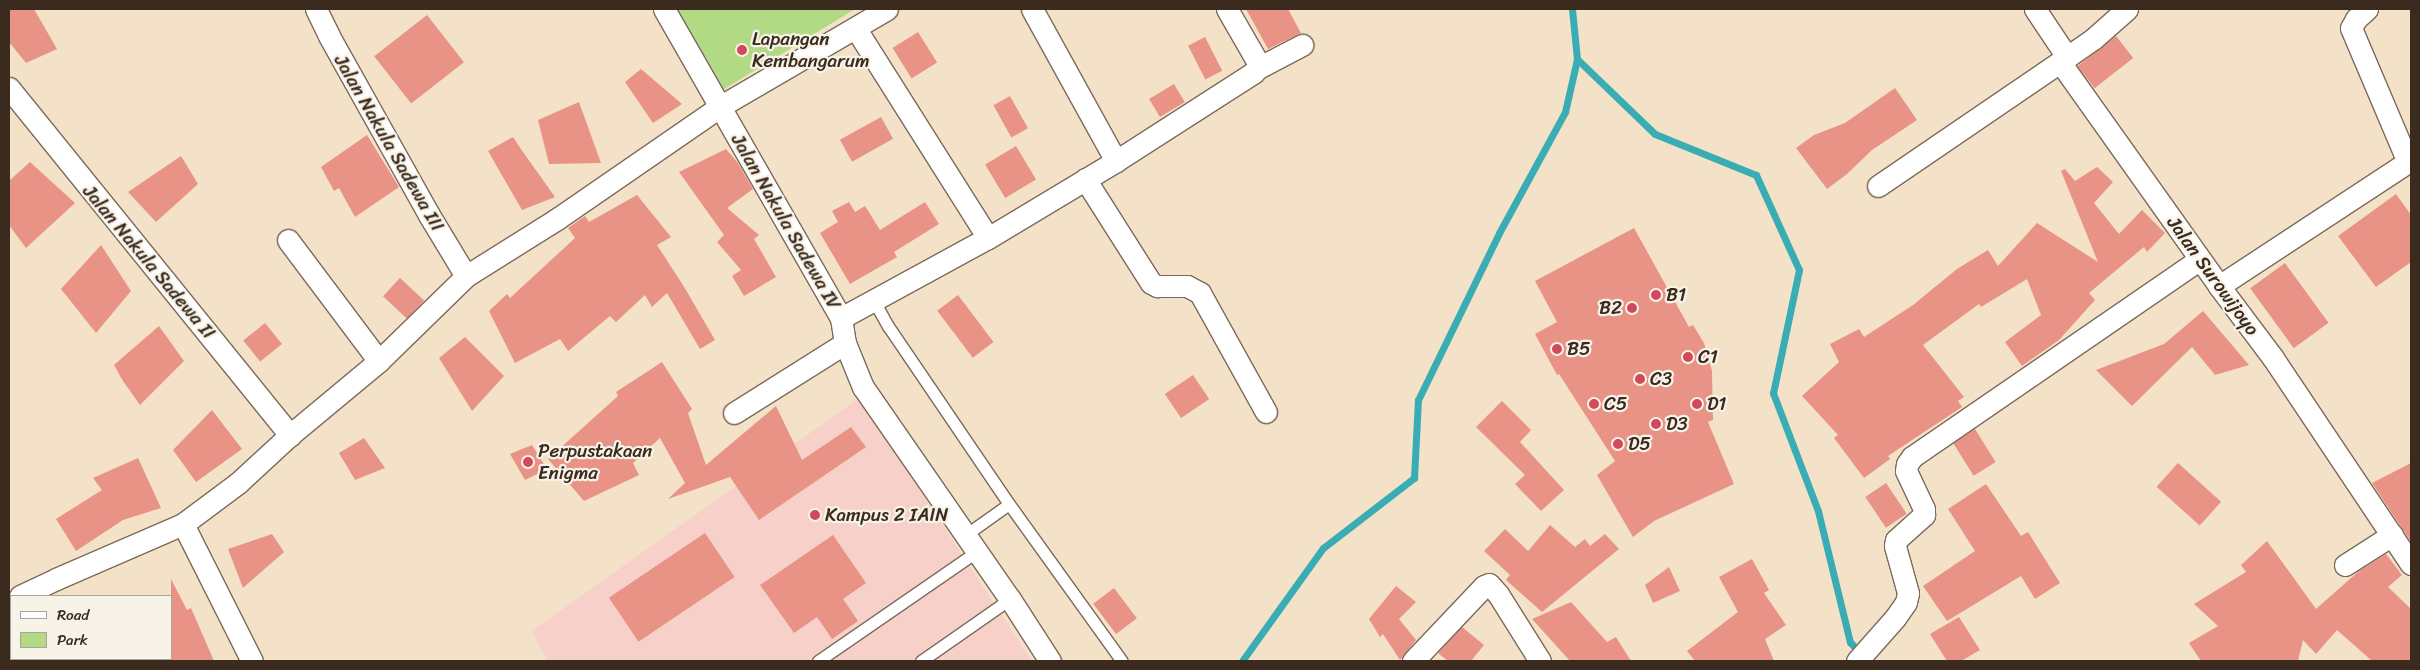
<!DOCTYPE html>
<html>
<head>
<meta charset="utf-8">
<style>
	body { margin:0 }
	#map { position:relative; width:2420px; height:670px; overflow:hidden; background:#f4e2c8; font-family:Sriracha,sans-serif }
	div>[style] { position:absolute }
	[style*='--x'] { left:calc(var(--x)*1px); top:calc(var(--y)*1px); width:calc(var(--w)*1px); rotate:calc(var(--a)*1deg) }
	.built>* { inset:0; background:#f7d1c9 }
	.green>* { inset:0; background:#b2d984 }
	.stream>* { height:7px; margin:-3.5px; padding:0 3.5px; transform-origin:3.5px; border-radius:3.5px; background:#3aacb4 }
	.building>* { inset:0; background:#e89386; transform-origin:0 0 }
	.roads { filter:drop-shadow(1px 0 #7c6a5a) drop-shadow(-1px 0 #7c6a5a) drop-shadow(0 1px #7c6a5a) drop-shadow(0 -1px #7c6a5a) }
	.lane>* { height:11px; margin:-5.5px; padding:0 5.5px; transform-origin:5.5px; border-radius:5.5px; background:#fff }
	.street>* { height:21px; margin:-10.5px; padding:0 10.5px; transform-origin:10.5px; border-radius:10.5px; background:#fff }
	.dots>* { width:14px; height:14px; translate:-50% -50%; box-sizing:border-box; border:2px solid #f7f3e8; border-radius:50% }
	span { translate:-50% -50%; white-space:nowrap; text-align:center; line-height:1.15; -webkit-text-stroke:4.5px #f7f3e8; paint-order:stroke }
	.poi-label { font-size:19px; color:#3b2a1e }
	.left { translate:0 -50%; text-align:left }
	.right { translate:-100% -50%; text-align:right }
	.street-label { font-size:19px; color:#3b2a1e }
	.frame { position:absolute; inset:0; border:10px solid #3b2a1e; pointer-events:none }
	.legend { position:absolute; left:10px; top:595px; width:162px; height:65px; box-sizing:border-box; background:#f7f3e8; border:1px solid #aca397; margin:0; padding:6px 9px; list-style:none; font-size:15px; color:#3b2a1e }
	.legend li { display:flex; align-items:center; gap:10px; height:25px }
	.legend b { width:25px; border:1px solid #aca397 }
</style>
</head>
<body>
<div id="map">
	<div class="built">
		<div style="clip-path:polygon(859px 398px,1032px 661px,547px 661px,532px 631px)"></div>
	</div>
	<div class="green">
		<div style="clip-path:polygon(673px 9px,855px 9px,721px 91px)"></div>
	</div>
	<div class="stream">
		<div style="--x:1572;--y:9;--w:50;--a:84.3"></div>
		<div style="--x:1577;--y:59;--w:108;--a:43.9"></div>
		<div style="--x:1655;--y:134;--w:109;--a:22.1"></div>
		<div style="--x:1756;--y:175;--w:104;--a:65.6"></div>
		<div style="--x:1799;--y:270;--w:126;--a:101.9"></div>
		<div style="--x:1773;--y:393;--w:126;--a:69.1"></div>
		<div style="--x:1818;--y:511;--w:135;--a:76.3"></div>
		<div style="--x:1850;--y:642;--w:16;--a:47"></div>
		<div style="--x:1242;--y:661;--w:139;--a:-54.4"></div>
		<div style="--x:1323;--y:548;--w:115;--a:-37.6"></div>
		<div style="--x:1414;--y:478;--w:78;--a:-87.1"></div>
		<div style="--x:1418;--y:400;--w:186;--a:-64.1"></div>
		<div style="--x:1499;--y:233;--w:138;--a:-61.4"></div>
		<div style="--x:1565;--y:112;--w:54;--a:-77.2"></div>
	</div>
	<div class="building">
		<div style="clip-path:polygon(9px 9px,34px 9px,57px 49px,26px 63px,9px 42px)"></div>
		<div style="clip-path:polygon(1246px 9px,1288px 9px,1301px 33px,1268px 49px)"></div>
		<div style="left:427px;top:15px;width:60px;height:67px;rotate:52deg"></div>
		<div style="left:918px;top:32px;width:36px;height:30px;rotate:58deg"></div>
		<div style="left:2116px;top:36px;width:28px;height:49px;rotate:52deg"></div>
		<div style="left:1205px;top:37px;width:38px;height:19px;rotate:63deg"></div>
		<div style="clip-path:polygon(641px 69px,682px 104px,653px 123px,625px 82px)"></div>
		<div style="left:1174px;top:84px;width:21px;height:29px;rotate:59deg"></div>
		<div style="clip-path:polygon(1895px 88px,1917px 120px,1872px 150px,1847px 174px,1827px 189px,1796px 148px,1814px 135px,1845px 123px)"></div>
		<div style="left:1010px;top:96px;width:37px;height:19px;rotate:61deg"></div>
		<div style="clip-path:polygon(579px 102px,601px 163px,549px 164px,538px 120px)"></div>
		<div style="left:881px;top:117px;width:25px;height:47px;rotate:61deg"></div>
		<div style="clip-path:polygon(367px 135px,399px 187px,355px 217px,339px 188px,334px 191px,321px 167px)"></div>
		<div style="clip-path:polygon(513px 137px,523px 152px,555px 197px,522px 210px,488px 151px)"></div>
		<div style="left:1016px;top:146px;width:39px;height:36px;rotate:59deg"></div>
		<div style="clip-path:polygon(726px 149px,738px 163px,753px 189px,727px 208px,759px 235px,754px 239px,776px 277px,744px 296px,732px 276px,741px 270px,717px 242px,724px 235px,679px 172px)"></div>
		<div style="clip-path:polygon(181px 156px,198px 184px,156px 222px,128px 192px)"></div>
		<div style="clip-path:polygon(30px 162px,75px 203px,26px 248px,9px 225px,9px 181px)"></div>
		<div style="clip-path:polygon(2097px 167px,2113px 182px,2094px 203px,2119px 234px,2142px 210px,2165px 233px,2147px 252px,2144px 247px,2089px 293px,2095px 300px,2059px 340px,2022px 366px,2005px 342px,2041px 315px,2027px 279px,1981px 307px,1979px 304px,1923px 345px,1964px 397px,1958px 401px,1962px 407px,1888px 456px,1890px 459px,1864px 478px,1834px 438px,1838px 435px,1802px 396px,1839px 362px,1830px 344px,1859px 329px,1864px 337px,1913px 305px,1957px 269px,1988px 250px,1998px 266px,2037px 223px,2098px 262px,2061px 171px,2065px 169px,2075px 181px)"></div>
		<div style="clip-path:polygon(2396px 194px,2411px 215px,2411px 262px,2376px 287px,2338px 236px)"></div>
		<div style="clip-path:polygon(637px 195px,671px 237px,657px 245px,683px 285px,715px 340px,700px 349px,667px 293px,652px 307px,645px 295px,616px 322px,610px 316px,568px 351px,560px 339px,515px 363px,489px 311px,507px 294px,510px 298px,575px 238px,568px 228px,585px 216px,589px 222px)"></div>
		<div style="clip-path:polygon(849px 202px,855px 212px,865px 206px,880px 230px,925px 202px,939px 224px,894px 252px,897px 257px,850px 284px,820px 233px,838px 222px,832px 211px)"></div>
		<div style="clip-path:polygon(1634px 228px,1689px 327px,1693px 325px,1704px 343px,1712px 371px,1713px 420px,1708px 422px,1734px 484px,1654px 521px,1633px 537px,1597px 475px,1615px 461px,1559px 374px,1557px 375px,1535px 334px,1557px 322px,1535px 281px)"></div>
		<div style="clip-path:polygon(101px 245px,131px 291px,96px 333px,61px 289px)"></div>
		<div style="left:2285px;top:263px;width:74px;height:43px;rotate:54deg"></div>
		<div style="left:400px;top:278px;width:33px;height:25px;rotate:43deg"></div>
		<div style="left:958px;top:295px;width:59px;height:26px;rotate:53deg"></div>
		<div style="clip-path:polygon(2203px 311px,2249px 365px,2215px 375px,2192px 347px,2132px 406px,2096px 370px,2164px 344px)"></div>
		<div style="left:265px;top:323px;width:27px;height:28px;rotate:51deg"></div>
		<div style="clip-path:polygon(159px 326px,184px 361px,140px 405px,123px 381px,114px 365px)"></div>
		<div style="clip-path:polygon(465px 337px,504px 376px,472px 411px,439px 358px)"></div>
		<div style="clip-path:polygon(662px 362px,692px 409px,688px 413px,706px 465px,776px 406px,802px 460px,851px 427px,866px 447px,759px 520px,730px 477px,668px 499px,685px 483px,660px 438px,633px 463px,639px 475px,584px 501px,548px 459px,618px 396px,616px 392px)"></div>
		<div style="left:1193px;top:375px;width:29px;height:34px;rotate:56deg"></div>
		<div style="clip-path:polygon(1502px 401px,1531px 430px,1520px 442px,1564px 490px,1541px 511px,1515px 484px,1525px 475px,1476px 427px)"></div>
		<div style="clip-path:polygon(212px 410px,242px 449px,196px 482px,173px 450px)"></div>
		<div style="left:1975px;top:429px;width:39px;height:26px;rotate:58deg"></div>
		<div style="clip-path:polygon(364px 438px,385px 468px,355px 480px,339px 453px)"></div>
		<div style="clip-path:polygon(532px 445px,547px 469px,525px 480px,510px 454px)"></div>
		<div style="clip-path:polygon(138px 458px,161px 508px,123px 520px,76px 551px,56px 519px,102px 490px,93px 478px)"></div>
		<div style="left:2178px;top:463px;width:58px;height:32px;rotate:42deg"></div>
		<div style="clip-path:polygon(2411px 463px,2411px 542px,2372px 483px)"></div>
		<div style="left:1886px;top:483px;width:37px;height:25px;rotate:56deg"></div>
		<div style="clip-path:polygon(1986px 484px,2021px 536px,2028px 532px,2060px 583px,2035px 599px,2021px 576px,1947px 621px,1923px 586px,1975px 551px,1948px 509px)"></div>
		<div style="clip-path:polygon(1550px 525px,1575px 547px,1585px 539px,1590px 546px,1605px 534px,1619px 549px,1542px 612px,1506px 580px,1510px 575px,1484px 551px,1505px 529px,1528px 551px)"></div>
		<div style="left:705px;top:533px;width:53px;height:116px;rotate:56deg"></div>
		<div style="clip-path:polygon(272px 534px,284px 552px,243px 588px,228px 549px)"></div>
		<div style="clip-path:polygon(833px 535px,866px 583px,843px 599px,858px 621px,832px 639px,817px 617px,794px 633px,760px 585px)"></div>
		<div style="clip-path:polygon(2267px 541px,2316px 609px,2359px 571px,2386px 554px,2402px 575px,2388px 587px,2411px 609px,2411px 661px,2372px 661px,2337px 630px,2316px 654px,2303px 640px,2298px 661px,2201px 661px,2189px 643px,2218px 626px,2194px 604px,2246px 572px,2241px 565px)"></div>
		<div style="clip-path:polygon(1752px 559px,1769px 590px,1764px 593px,1786px 625px,1765px 639px,1774px 661px,1695px 661px,1687px 651px,1738px 612px,1719px 577px)"></div>
		<div style="clip-path:polygon(1669px 567px,1680px 591px,1653px 603px,1645px 585px)"></div>
		<div style="clip-path:polygon(171px 579px,187px 610px,191px 608px,214px 661px,171px 661px)"></div>
		<div style="clip-path:polygon(1396px 586px,1416px 602px,1399px 619px,1416px 640px,1400px 660px,1383px 634px,1380px 637px,1369px 619px)"></div>
		<div style="left:1114px;top:588px;width:38px;height:26px;rotate:53deg"></div>
		<div style="clip-path:polygon(1571px 602px,1607px 642px,1616px 637px,1631px 661px,1570px 661px,1532px 619px)"></div>
		<div style="clip-path:polygon(1959px 617px,1980px 650px,1961px 661px,1947px 661px,1930px 634px)"></div>
		<div style="clip-path:polygon(1462px 627px,1484px 645px,1471px 661px,1448px 661px,1438px 653px)"></div>
	</div>
	<div class="roads">
		<div class="lane">
			<div style="--x:874;--y:301;--w:29;--a:61"></div>
			<div style="--x:888;--y:326;--w:215;--a:55.8"></div>
			<div style="--x:1009;--y:504;--w:193;--a:54.3"></div>
			<div style="--x:964;--y:536;--w:55;--a:-35.4"></div>
			<div style="--x:818;--y:661;--w:192;--a:-34.6"></div>
			<div style="--x:921;--y:661;--w:108;--a:-34.9"></div>
		</div>
		<div class="street">
			<div style="--x:316;--y:9;--w:30;--a:64"></div>
			<div style="--x:329;--y:36;--w:205;--a:60.8"></div>
			<div style="--x:429;--y:215;--w:71;--a:58.8"></div>
			<div style="--x:664;--y:9;--w:356;--a:60.2"></div>
			<div style="--x:841;--y:318;--w:25;--a:81"></div>
			<div style="--x:845;--y:343;--w:48;--a:67.8"></div>
			<div style="--x:863;--y:387;--w:258;--a:55.3"></div>
			<div style="--x:1010;--y:599;--w:74;--a:57.2"></div>
			<div style="--x:1032;--y:9;--w:174;--a:61.1"></div>
			<div style="--x:2035;--y:9;--w:58;--a:56.3"></div>
			<div style="--x:2127;--y:9;--w:45;--a:138.6"></div>
			<div style="--x:2093;--y:39;--w:40;--a:145.1"></div>
			<div style="--x:2060;--y:62;--w:275;--a:54.6"></div>
			<div style="--x:2219;--y:286;--w:90;--a:53.1"></div>
			<div style="--x:2273;--y:358;--w:248;--a:56.2"></div>
			<div style="--x:2367;--y:9;--w:15;--a:138"></div>
			<div style="--x:2356;--y:19;--w:10;--a:119"></div>
			<div style="--x:2351;--y:28;--w:136;--a:67"></div>
			<div style="--x:2404;--y:153;--w:12;--a:55"></div>
			<div style="--x:856;--y:29;--w:247;--a:57.7"></div>
			<div style="--x:1258;--y:68;--w:50;--a:-27.6"></div>
			<div style="--x:9;--y:88;--w:447;--a:51"></div>
			<div style="--x:1085;--y:179;--w:123;--a:57.6"></div>
			<div style="--x:1151;--y:283;--w:7;--a:27"></div>
			<div style="--x:1157;--y:286;--w:30;--a:0"></div>
			<div style="--x:1187;--y:286;--w:15;--a:28"></div>
			<div style="--x:1200;--y:293;--w:136;--a:61"></div>
			<div style="--x:1878;--y:186;--w:220;--a:-34.3"></div>
			<div style="--x:288;--y:240;--w:151;--a:53.1"></div>
			<div style="--x:2219;--y:286;--w:227;--a:-33.3"></div>
			<div style="--x:841;--y:318;--w:167;--a:-28.6"></div>
			<div style="--x:988;--y:238;--w:149;--a:-31"></div>
			<div style="--x:1116;--y:161;--w:163;--a:-32.7"></div>
			<div style="--x:1253;--y:73;--w:7;--a:-45"></div>
			<div style="--x:1258;--y:68;--w:7;--a:-98"></div>
			<div style="--x:1257;--y:61;--w:60;--a:-120"></div>
			<div style="--x:734;--y:413;--w:131;--a:-32.2"></div>
			<div style="--x:183;--y:524;--w:153;--a:63.3"></div>
			<div style="--x:2345;--y:565;--w:56;--a:-32.6"></div>
			<div style="--x:20;--y:596;--w:40;--a:-25"></div>
			<div style="--x:56;--y:579;--w:138;--a:-23.4"></div>
			<div style="--x:183;--y:524;--w:69;--a:-36.7"></div>
			<div style="--x:238;--y:483;--w:71;--a:-42.7"></div>
			<div style="--x:290;--y:435;--w:116;--a:-39.7"></div>
			<div style="--x:379;--y:361;--w:122;--a:-44.3"></div>
			<div style="--x:466;--y:276;--w:107;--a:-32.1"></div>
			<div style="--x:557;--y:219;--w:199;--a:-34.6"></div>
			<div style="--x:721;--y:106;--w:192;--a:-30.3"></div>
			<div style="--x:1413;--y:661;--w:103;--a:-46.6"></div>
			<div style="--x:1484;--y:586;--w:5;--a:-22"></div>
			<div style="--x:1489;--y:584;--w:13;--a:48"></div>
			<div style="--x:1498;--y:594;--w:79;--a:57.9"></div>
			<div style="--x:1857;--y:661;--w:57;--a:-48.5"></div>
			<div style="--x:1895;--y:618;--w:19;--a:-55"></div>
			<div style="--x:1906;--y:602;--w:9;--a:-77"></div>
			<div style="--x:1908;--y:593;--w:49;--a:-105.5"></div>
			<div style="--x:1895;--y:546;--w:6;--a:-81"></div>
			<div style="--x:1896;--y:540;--w:38;--a:-42"></div>
			<div style="--x:1924;--y:515;--w:6;--a:-90"></div>
			<div style="--x:1924;--y:509;--w:42;--a:-115.3"></div>
			<div style="--x:1906;--y:471;--w:7;--a:-82"></div>
			<div style="--x:1907;--y:464;--w:9;--a:-54"></div>
			<div style="--x:1912;--y:457;--w:349;--a:-34.5"></div>
		</div>
	</div>
	<div class="dots">
		<div style="left:742px;top:50px;background:#d1495b"></div>
		<div style="left:1656px;top:295px;background:#d1495b"></div>
		<div style="left:1632px;top:308px;background:#d1495b"></div>
		<div style="left:1557px;top:349px;background:#d1495b"></div>
		<div style="left:1688px;top:357px;background:#d1495b"></div>
		<div style="left:1640px;top:379px;background:#d1495b"></div>
		<div style="left:1594px;top:404px;background:#d1495b"></div>
		<div style="left:1697px;top:404px;background:#d1495b"></div>
		<div style="left:1656px;top:424px;background:#d1495b"></div>
		<div style="left:1618px;top:444px;background:#d1495b"></div>
		<div style="left:528px;top:462px;background:#d1495b"></div>
		<div style="left:815px;top:515px;background:#d1495b"></div>
	</div>
	<div class="poi-label">
		<span class="left" style="left:752px;top:50px">Lapangan<br>Kembangarum</span>
		<span class="left" style="left:1666px;top:295px">B1</span>
		<span class="right" style="left:1622px;top:308px">B2</span>
		<span class="left" style="left:1567px;top:349px">B5</span>
		<span class="left" style="left:1698px;top:357px">C1</span>
		<span class="left" style="left:1650px;top:379px">C3</span>
		<span class="left" style="left:1604px;top:404px">C5</span>
		<span class="left" style="left:1707px;top:404px">D1</span>
		<span class="left" style="left:1666px;top:424px">D3</span>
		<span class="left" style="left:1628px;top:444px">D5</span>
		<span class="left" style="left:538px;top:462px">Perpustakaan<br>Enigma</span>
		<span class="left" style="left:825px;top:515px">Kampus 2 IAIN</span>
	</div>
	<div class="street-label">
		<span style="left:389px;top:143px;rotate:60deg">Jalan Nakula Sadewa III</span>
		<span style="left:786px;top:222px;rotate:60deg">Jalan Nakula Sadewa IV</span>
		<span style="left:149px;top:262px;rotate:50deg">Jalan Nakula Sadewa II</span>
		<span style="left:2213px;top:276px;rotate:54deg">Jalan Surowijoyo</span>
	</div>
	<div class="frame"></div>
	<ul class="legend">
	<li><b style="height:6px;background:#fff"></b>Road</li>
	<li><b style="height:14px;background:#b2d984"></b>Park</li>
	</ul>
</div>
</body>
</html>
